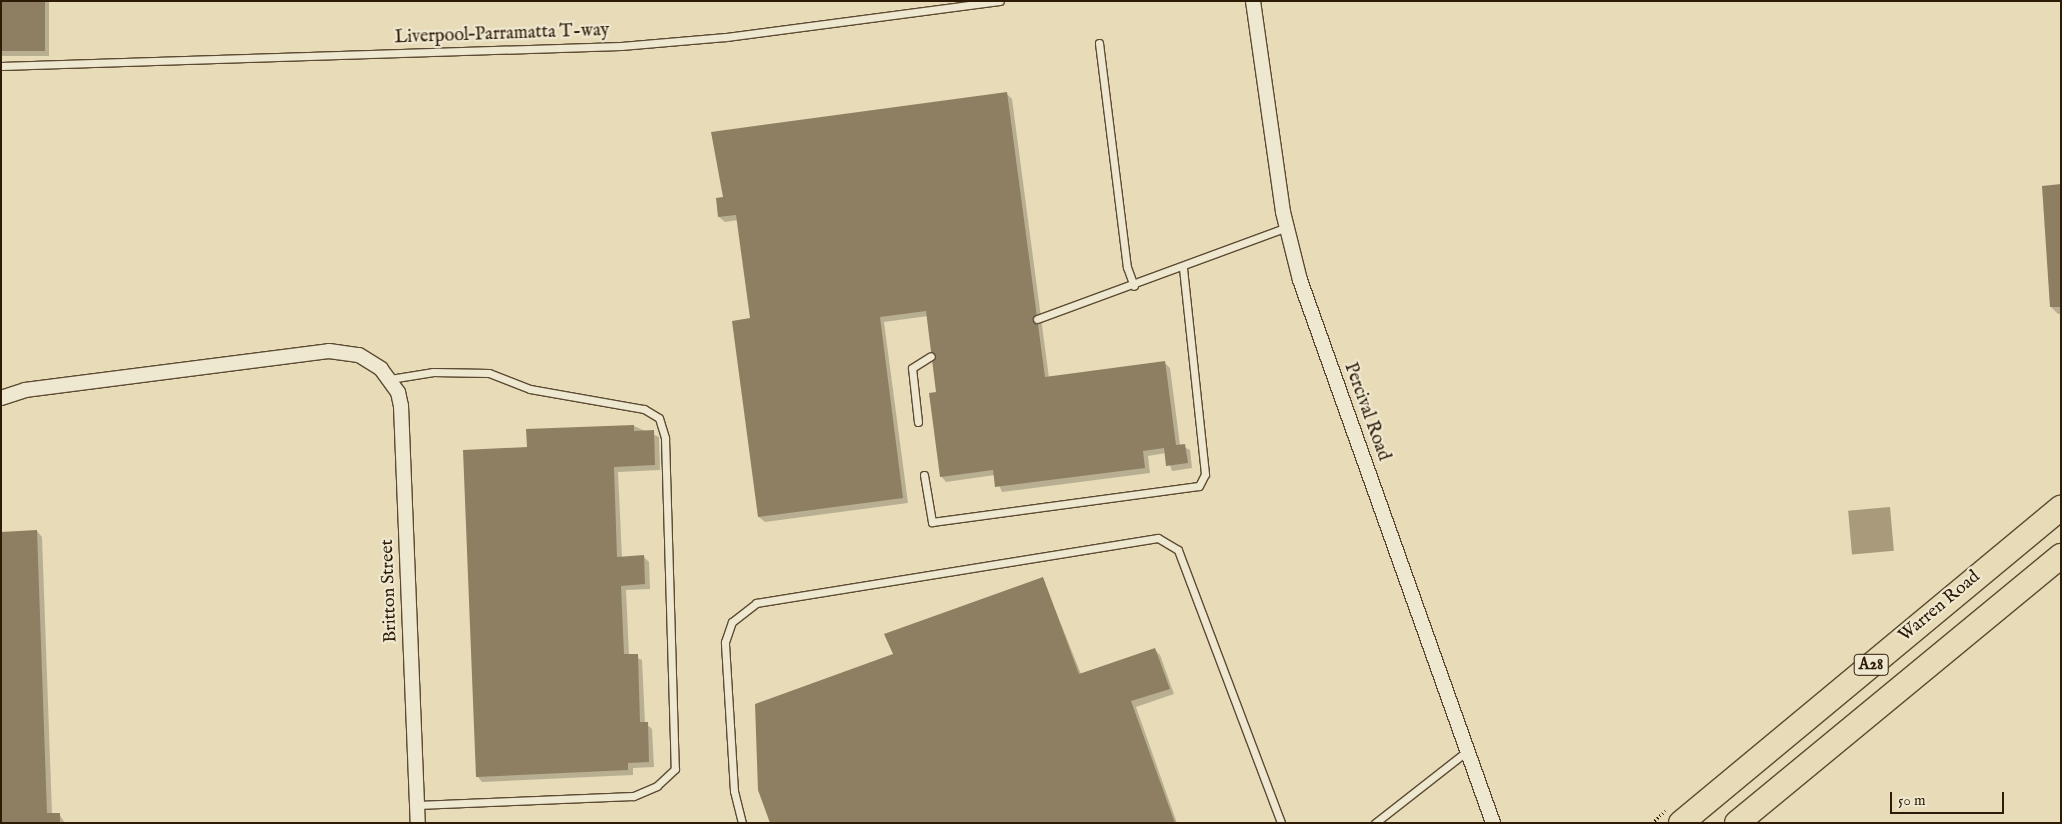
<!DOCTYPE html>
<html>
<head>
<meta charset="utf-8">
<style>
	body { margin:0 }
	#map { position:relative; width:2062px; height:824px; overflow:hidden; background:#e7dbb8; font-family:"IM FELL English",serif }
	div>[style] { position:absolute }
	[style*='--x'] { left:calc(var(--x)*1px); top:calc(var(--y)*1px); width:calc(var(--w)*1px); rotate:calc(var(--a)*1deg) }
	.water>* { inset:0; background:#a89a7b; transform-origin:0 0 }
	.shadow>* { inset:0; background:#0003; transform-origin:0 0 }
	.building>* { inset:0; background:#8e7f63; transform-origin:0 0 }
	.path>* { height:2.5px; margin-top:-1.25px; transform-origin:0; background:repeating-linear-gradient(90deg,#2e1b06 0 1px,transparent 0 3.5px) }
	.roads { filter:drop-shadow(1px 0 #5c4b32) drop-shadow(-1px 0 #5c4b32) drop-shadow(0 1px #5c4b32) drop-shadow(0 -1px #5c4b32) }
	.lane>* { height:7px; margin:-3.5px; padding:0 3.5px; transform-origin:3.5px; border-radius:3.5px; background:#efe8d1 }
	.street>* { height:14px; margin:-7px; padding:0 7px; transform-origin:7px; border-radius:7px; background:#efe8d1 }
	.highway>* { height:24px; margin:-12px; padding:0 12px; transform-origin:12px; border-radius:12px; background:#e7dbb8 }
	span { translate:-50% -50%; white-space:nowrap; text-align:center; line-height:1.15; -webkit-text-stroke:4.5px #efe8d1; paint-order:stroke }
	.shield-label span { padding:1px 4px; background:#efe8d1; border:1px solid; border-radius:4px; -webkit-text-stroke-width:0 }
	.shield-label { font-size:16px; color:#2e1b06; font-weight:700 }
	.street-label { font-size:18px; color:#2e1b06 }
	.frame { position:absolute; inset:0; border:2px solid #2e1b06; pointer-events:none }
	.scale { position:absolute; left:1890px; top:792px; width:114px; height:22px; box-sizing:border-box; border:2px solid #2e1b06; border-top:0; padding-left:6px; font-size:15px; line-height:18px; white-space:nowrap; color:#2e1b06; -webkit-text-stroke:4px #efe8d1; paint-order:stroke }
</style>
</head>
<body>
<div id="map">
	<div class="water">
		<div style="left:1890px;top:507px;width:44px;height:42px;rotate:85deg"></div>
	</div>
	<div class="shadow">
		<div style="left:1px;top:1px;width:48px;height:55px"></div>
		<div style="clip-path:polygon(1007px 94px,1012px 99px,1049px 378px,1165px 363px,1170px 368px,1180px 445px,1190px 450px,1192px 468px,1172px 471px,1166px 453px,1148px 456px,1150px 473px,1002px 492px,995px 475px,946px 482px,941px 476px,938px 393px,928px 316px,884px 322px,908px 503px,765px 522px,759px 517px,751px 319px,738px 220px,725px 222px,719px 217px)"></div>
		<div style="clip-path:polygon(2061px 186px,2061px 314px,2058px 314px,2051px 307px)"></div>
		<div style="clip-path:polygon(634px 426px,659px 437px,660px 470px,618px 472px,622px 558px,644px 557px,649px 562px,650px 589px,626px 590px,629px 655px,642px 660px,645px 723px,652px 729px,654px 767px,633px 768px,633px 775px,482px 782px,477px 776px,528px 449px)"></div>
		<div style="clip-path:polygon(37px 531px,42px 537px,52px 814px,59px 814px,65px 823px,1px 823px)"></div>
		<div style="clip-path:polygon(1043px 579px,1081px 674px,1155px 650px,1160px 655px,1174px 694px,1136px 707px,1177px 823px,772px 823px,894px 655px)"></div>
	</div>
	<div class="building">
		<div style="left:1px;top:1px;width:44px;height:50px"></div>
		<div style="clip-path:polygon(1007px 92px,1045px 377px,1165px 361px,1176px 445px,1185px 444px,1188px 463px,1166px 466px,1164px 448px,1143px 451px,1145px 468px,995px 487px,993px 470px,940px 477px,929px 393px,936px 392px,926px 311px,880px 317px,903px 498px,758px 517px,732px 321px,750px 318px,736px 215px,718px 217px,716px 198px,723px 197px,711px 132px)"></div>
		<div style="clip-path:polygon(2061px 184px,2061px 307px,2050px 307px,2042px 186px)"></div>
		<div style="clip-path:polygon(634px 425px,634px 431px,654px 430px,655px 465px,614px 467px,617px 557px,644px 555px,645px 584px,621px 586px,624px 654px,638px 654px,640px 722px,648px 722px,649px 762px,628px 763px,628px 770px,476px 777px,463px 450px,527px 447px,526px 429px)"></div>
		<div style="clip-path:polygon(37px 530px,47px 813px,60px 813px,60px 823px,1px 823px,1px 532px)"></div>
		<div style="clip-path:polygon(1043px 577px,1079px 674px,1155px 648px,1170px 689px,1131px 701px,1175px 823px,770px 823px,758px 790px,755px 704px,893px 654px,884px 634px)"></div>
	</div>
	<div class="path">
		<div style="--x:1652;--y:823;--w:18;--a:-43"></div>
	</div>
	<div class="roads">
		<div class="lane">
			<div style="--x:1099;--y:43;--w:226;--a:82.9"></div>
			<div style="--x:1127;--y:267;--w:20;--a:70"></div>
			<div style="--x:1;--y:66;--w:620;--a:-1.85"></div>
			<div style="--x:621;--y:46;--w:105;--a:-4.9"></div>
			<div style="--x:726;--y:37;--w:276;--a:-7.5"></div>
			<div style="--x:1037;--y:319;--w:266;--a:-20.2"></div>
			<div style="--x:390;--y:379;--w:44;--a:-9.2"></div>
			<div style="--x:433;--y:372;--w:56;--a:1"></div>
			<div style="--x:489;--y:373;--w:44;--a:21.3"></div>
			<div style="--x:530;--y:389;--w:116;--a:10"></div>
			<div style="--x:644;--y:409;--w:17;--a:31"></div>
			<div style="--x:659;--y:418;--w:21;--a:73"></div>
			<div style="--x:665;--y:438;--w:331;--a:88.3"></div>
			<div style="--x:675;--y:769;--w:25;--a:137"></div>
			<div style="--x:657;--y:786;--w:26;--a:157"></div>
			<div style="--x:633;--y:796;--w:216;--a:177.6"></div>
			<div style="--x:918;--y:422;--w:54;--a:-96.3"></div>
			<div style="--x:912;--y:368;--w:22;--a:-32"></div>
			<div style="--x:924;--y:475;--w:48;--a:80.3"></div>
			<div style="--x:932;--y:522;--w:269;--a:-7.7"></div>
			<div style="--x:1199;--y:486;--w:13;--a:-63"></div>
			<div style="--x:1205;--y:474;--w:208;--a:-96.1"></div>
			<div style="--x:742;--y:823;--w:33;--a:-104"></div>
			<div style="--x:734;--y:791;--w:149;--a:-93.5"></div>
			<div style="--x:725;--y:642;--w:21;--a:-71"></div>
			<div style="--x:732;--y:622;--w:31;--a:-38"></div>
			<div style="--x:756;--y:603;--w:407;--a:-9.2"></div>
			<div style="--x:1158;--y:538;--w:23;--a:31"></div>
			<div style="--x:1178;--y:550;--w:292;--a:69.3"></div>
			<div style="--x:1375;--y:823;--w:117;--a:-38"></div>
		</div>
		<div class="street">
			<div style="--x:1253;--y:1;--w:213;--a:81.9"></div>
			<div style="--x:1283;--y:212;--w:70;--a:76"></div>
			<div style="--x:1300;--y:280;--w:576;--a:70.43"></div>
			<div style="--x:1;--y:398;--w:25;--a:-18"></div>
			<div style="--x:25;--y:390;--w:306;--a:-7.3"></div>
			<div style="--x:329;--y:351;--w:30;--a:8"></div>
			<div style="--x:359;--y:355;--w:26;--a:32"></div>
			<div style="--x:381;--y:369;--w:29;--a:54"></div>
			<div style="--x:398;--y:392;--w:14;--a:78"></div>
			<div style="--x:401;--y:406;--w:417;--a:87.7"></div>
		</div>
		<div class="highway">
			<div style="--x:1681;--y:823;--w:494;--a:-39.7"></div>
			<div style="--x:1737;--y:823;--w:420;--a:-39.5"></div>
		</div>
	</div>
	<div class="shield-label">
		<span style="left:1871px;top:665px">A28</span>
	</div>
	<div class="street-label">
		<span style="left:502px;top:35px;rotate:-2deg">Liverpool–Parramatta T-way</span>
		<span style="left:1366px;top:412px;rotate:70deg">Percival Road</span>
		<span style="left:390px;top:591px;rotate:-92deg">Britton Street</span>
		<span style="left:1940px;top:607px;rotate:-40deg">Warren Road</span>
	</div>
	<div class="frame"></div>
	<div class="scale">50 m</div>
</div>
</body>
</html>
